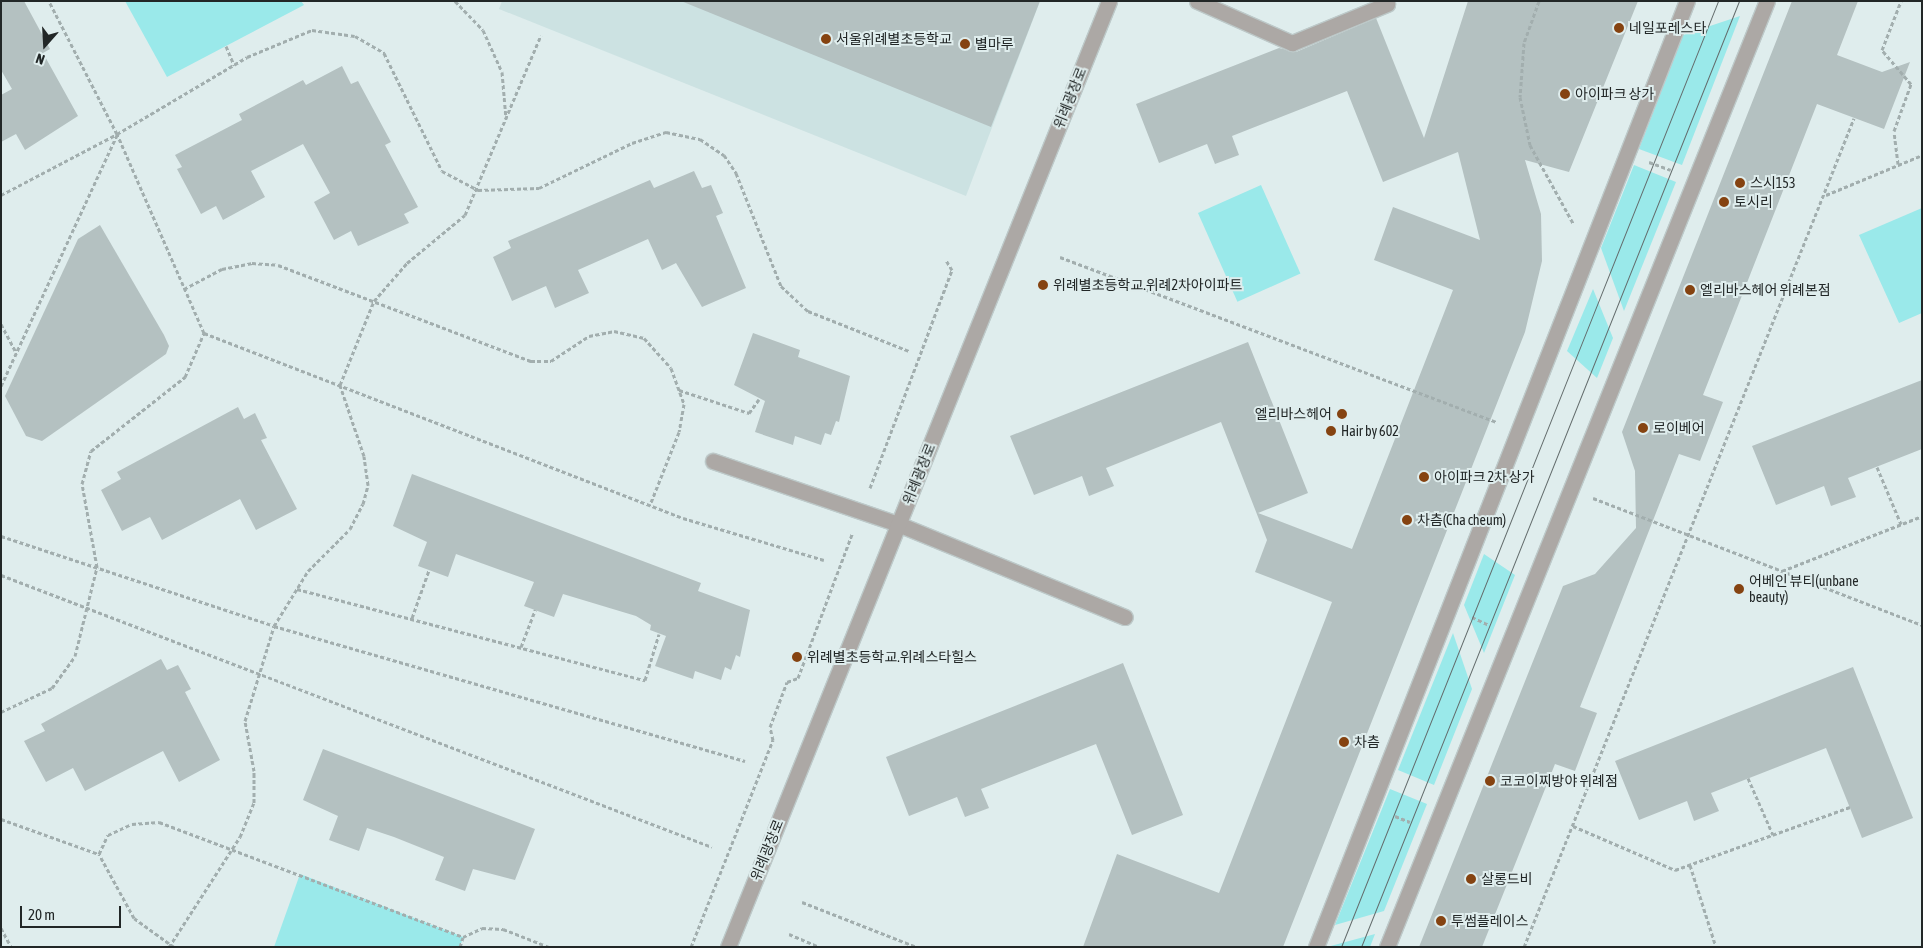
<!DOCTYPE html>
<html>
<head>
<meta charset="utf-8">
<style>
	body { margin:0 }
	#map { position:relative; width:1923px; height:948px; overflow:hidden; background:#dfeded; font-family:"Asap Condensed","Noto Sans KR",sans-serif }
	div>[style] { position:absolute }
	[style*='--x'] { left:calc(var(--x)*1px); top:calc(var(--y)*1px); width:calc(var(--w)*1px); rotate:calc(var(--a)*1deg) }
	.built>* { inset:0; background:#cce2e2 }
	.green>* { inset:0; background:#9ae9ea; transform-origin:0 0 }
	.building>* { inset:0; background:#b4c1c1 }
	.path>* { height:3px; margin-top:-1.5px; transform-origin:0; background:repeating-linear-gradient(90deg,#a2aeae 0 4px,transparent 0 6.5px) }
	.roads { filter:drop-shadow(1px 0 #bdc9c9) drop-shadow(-1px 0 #bdc9c9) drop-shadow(0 1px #bdc9c9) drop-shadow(0 -1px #bdc9c9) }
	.service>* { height:15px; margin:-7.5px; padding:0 7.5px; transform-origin:7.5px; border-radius:7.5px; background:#aca8a5 }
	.pedestrian>* { height:15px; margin:-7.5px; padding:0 7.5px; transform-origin:7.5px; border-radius:7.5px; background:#aca8a5 }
	.tertiary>* { height:15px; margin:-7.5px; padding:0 7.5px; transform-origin:7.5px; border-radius:7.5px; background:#aca8a5 }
	.tram>* { height:1px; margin:-0.5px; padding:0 0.5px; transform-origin:0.5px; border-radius:0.5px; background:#636c6c }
	.dots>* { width:14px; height:14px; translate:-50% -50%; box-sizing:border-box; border:2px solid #dfeded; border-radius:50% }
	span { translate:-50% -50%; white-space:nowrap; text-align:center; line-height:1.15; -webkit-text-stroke:4px #dfeded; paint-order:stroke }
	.poi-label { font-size:14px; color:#222727 }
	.left { translate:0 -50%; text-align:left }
	.right { translate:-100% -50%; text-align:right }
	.street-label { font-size:14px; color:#222727 }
	.frame { position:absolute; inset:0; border:2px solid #222727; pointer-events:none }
	.north { position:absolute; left:20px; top:20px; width:50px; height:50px; -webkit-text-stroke:4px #dfeded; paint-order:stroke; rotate:199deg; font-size:14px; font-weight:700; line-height:20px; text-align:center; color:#222727 }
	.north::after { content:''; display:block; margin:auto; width:18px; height:22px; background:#222727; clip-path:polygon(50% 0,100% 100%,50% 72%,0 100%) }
	.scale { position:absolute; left:20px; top:906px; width:101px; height:22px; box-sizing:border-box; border:2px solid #222727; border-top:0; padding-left:6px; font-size:15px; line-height:18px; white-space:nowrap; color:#222727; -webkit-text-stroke:4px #dfeded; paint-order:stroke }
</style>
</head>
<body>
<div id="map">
	<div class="built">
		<div style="clip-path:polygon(502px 1px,1040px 1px,966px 196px,499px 9px)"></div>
	</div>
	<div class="green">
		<div style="clip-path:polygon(125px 1px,301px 1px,304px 5px,167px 77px)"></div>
		<div style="clip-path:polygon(1740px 16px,1682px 165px,1639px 149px,1683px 35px)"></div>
		<div style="clip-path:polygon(1634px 165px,1676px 182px,1624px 311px,1601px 248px)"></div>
		<div style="left:1261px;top:185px;width:97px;height:69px;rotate:66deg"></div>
		<div style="clip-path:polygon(1922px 208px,1922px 313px,1899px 323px,1859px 235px)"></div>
		<div style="clip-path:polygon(1593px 289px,1613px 338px,1597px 378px,1567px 351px)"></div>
		<div style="clip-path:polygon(1484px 554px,1515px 575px,1484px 653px,1464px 605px)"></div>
		<div style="clip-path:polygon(1453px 633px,1472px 689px,1434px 785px,1398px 770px)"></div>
		<div style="clip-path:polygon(1390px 789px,1427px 804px,1384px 911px,1335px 925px)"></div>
		<div style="clip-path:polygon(300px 874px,463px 937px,460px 947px,274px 947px)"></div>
		<div style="clip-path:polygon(1375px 934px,1370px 947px,1327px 947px)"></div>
	</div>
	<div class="building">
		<div style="clip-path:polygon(1px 1px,24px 1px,50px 49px,43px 53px,78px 116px,25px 150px,16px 134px,1px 142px,1px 95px,12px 89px,1px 70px)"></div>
		<div style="clip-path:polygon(681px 1px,1040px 1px,991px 127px)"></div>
		<div style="clip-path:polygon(1468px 1px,1638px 1px,1569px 172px,1525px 160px,1541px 214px,1542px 261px,1525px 332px,1283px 947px,1083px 947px,1117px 854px,1219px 893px,1332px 602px,1255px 572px,1267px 540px,1221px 422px,1106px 468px,1114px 486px,1089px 496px,1082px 476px,1034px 495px,1010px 436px,1248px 342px,1308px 493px,1258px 513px,1352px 549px,1453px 290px,1374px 260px,1393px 207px,1480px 240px,1458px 152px,1383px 182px,1347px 91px,1232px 136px,1239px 155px,1215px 164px,1207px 144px,1159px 163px,1136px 104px,1279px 48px,1296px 52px,1376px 18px,1424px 138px)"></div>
		<div style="clip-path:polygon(1792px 1px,1858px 1px,1837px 55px,1882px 72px,1910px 62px,1884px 129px,1817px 104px,1703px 395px,1723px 402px,1700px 461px,1679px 454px,1580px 707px,1597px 713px,1575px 771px,1555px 764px,1482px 947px,1419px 947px,1563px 586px,1595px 574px,1636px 528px,1635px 471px,1622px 432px)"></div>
		<div style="clip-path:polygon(342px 66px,351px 84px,358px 81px,391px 142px,385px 145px,418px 207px,404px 214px,409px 223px,358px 246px,351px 231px,334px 240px,314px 202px,330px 193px,303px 144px,251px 171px,265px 197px,223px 220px,216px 206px,201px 214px,177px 169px,182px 167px,175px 155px,242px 120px,239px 114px,303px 80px,306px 85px)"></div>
		<div style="clip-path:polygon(694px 171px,702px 188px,711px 185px,723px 213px,716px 216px,746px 288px,702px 307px,676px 263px,662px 270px,648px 239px,578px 270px,589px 293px,555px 308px,546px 286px,512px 301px,493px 257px,511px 248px,508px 241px,650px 180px,654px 188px)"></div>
		<div style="clip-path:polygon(100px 225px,164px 335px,169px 346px,166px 354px,42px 441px,26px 436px,5px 396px,78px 239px)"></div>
		<div style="clip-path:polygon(753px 333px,800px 350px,798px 357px,850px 376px,839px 422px,836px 421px,831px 435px,825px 433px,821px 445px,795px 436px,793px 445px,755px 432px,765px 401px,734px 385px)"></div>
		<div style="clip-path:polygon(1922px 380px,1922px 449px,1848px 478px,1856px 497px,1831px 506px,1824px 486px,1776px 505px,1752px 446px)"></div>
		<div style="clip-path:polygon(238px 407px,244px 419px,255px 413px,267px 438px,261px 440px,297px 509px,256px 530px,240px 499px,162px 540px,150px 517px,122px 531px,101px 490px,121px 479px,117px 472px)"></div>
		<div style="clip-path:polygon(412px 474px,701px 583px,698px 591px,750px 610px,740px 657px,736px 655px,731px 670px,725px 667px,721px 680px,695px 671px,693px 679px,655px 666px,666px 636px,650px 630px,651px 625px,636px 616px,563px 594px,554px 617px,524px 606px,534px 582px,456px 554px,448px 577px,418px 566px,427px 542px,393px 526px)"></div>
		<div style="clip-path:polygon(161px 659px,167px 670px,178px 665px,191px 689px,185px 692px,220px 760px,179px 782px,163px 751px,85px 791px,73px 768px,46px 782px,24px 741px,45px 731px,41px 724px)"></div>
		<div style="clip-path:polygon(1123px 663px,1183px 815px,1132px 835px,1096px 744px,981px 789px,989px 808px,965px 817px,957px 797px,909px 816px,886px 757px)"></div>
		<div style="clip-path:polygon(1853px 667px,1913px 818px,1862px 838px,1826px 748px,1711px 793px,1719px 811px,1694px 821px,1687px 801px,1639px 820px,1615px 761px)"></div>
		<div style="clip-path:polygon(323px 749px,535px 829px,515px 880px,473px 869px,465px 891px,435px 880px,444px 857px,394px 837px,367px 828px,359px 851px,329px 840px,338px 816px,303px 800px)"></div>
	</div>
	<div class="path">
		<div style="--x:455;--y:1;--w:40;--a:46"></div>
		<div style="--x:483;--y:30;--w:46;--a:65.7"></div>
		<div style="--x:502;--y:72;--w:47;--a:85.1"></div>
		<div style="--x:1539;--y:1;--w:45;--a:109.7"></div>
		<div style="--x:1524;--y:43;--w:54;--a:94.2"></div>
		<div style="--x:1520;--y:97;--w:49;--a:78.2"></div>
		<div style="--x:1530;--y:145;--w:89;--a:61.1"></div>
		<div style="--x:226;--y:46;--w:21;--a:67"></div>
		<div style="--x:1649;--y:162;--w:23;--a:20"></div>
		<div style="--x:1898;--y:164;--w:33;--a:-97"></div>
		<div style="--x:1894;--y:131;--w:50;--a:-70.1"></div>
		<div style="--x:1911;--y:84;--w:45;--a:-130.5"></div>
		<div style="--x:1882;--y:50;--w:53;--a:-68.8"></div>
		<div style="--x:1;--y:195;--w:131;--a:-27.7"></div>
		<div style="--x:117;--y:134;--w:151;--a:-30.6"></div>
		<div style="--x:247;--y:57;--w:70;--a:-22.6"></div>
		<div style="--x:312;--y:30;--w:43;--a:7.9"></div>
		<div style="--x:355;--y:36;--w:34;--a:30"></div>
		<div style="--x:384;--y:53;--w:131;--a:63.8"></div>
		<div style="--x:442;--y:171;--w:41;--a:27.8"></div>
		<div style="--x:478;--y:190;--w:61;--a:-1.9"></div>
		<div style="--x:539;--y:188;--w:103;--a:-25.8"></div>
		<div style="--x:632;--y:143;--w:36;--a:-18"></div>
		<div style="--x:666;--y:132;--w:35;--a:12"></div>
		<div style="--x:700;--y:139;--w:29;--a:34"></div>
		<div style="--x:724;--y:155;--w:22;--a:56"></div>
		<div style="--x:736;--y:173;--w:122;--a:68.3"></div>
		<div style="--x:781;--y:286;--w:37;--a:43"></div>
		<div style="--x:808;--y:311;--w:109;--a:21.6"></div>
		<div style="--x:1826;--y:195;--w:104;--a:-22.6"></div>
		<div style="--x:1060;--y:257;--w:467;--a:20.7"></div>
		<div style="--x:184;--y:289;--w:43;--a:-27.8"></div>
		<div style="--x:222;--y:269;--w:31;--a:-11"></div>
		<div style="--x:252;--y:263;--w:26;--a:4"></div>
		<div style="--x:278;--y:265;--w:271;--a:20.8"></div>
		<div style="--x:531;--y:361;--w:20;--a:0"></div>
		<div style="--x:551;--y:361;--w:45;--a:-33.3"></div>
		<div style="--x:589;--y:336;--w:25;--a:-11"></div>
		<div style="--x:614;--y:331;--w:31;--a:13"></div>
		<div style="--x:644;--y:338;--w:40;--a:48"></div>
		<div style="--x:671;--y:368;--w:38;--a:70"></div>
		<div style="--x:684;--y:404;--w:28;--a:100"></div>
		<div style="--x:679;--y:432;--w:79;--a:111.7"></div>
		<div style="--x:1;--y:324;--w:32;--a:62"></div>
		<div style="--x:204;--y:333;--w:513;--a:21.12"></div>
		<div style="--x:683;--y:518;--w:147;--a:16.6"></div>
		<div style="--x:1;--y:386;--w:277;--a:-65.2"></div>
		<div style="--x:679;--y:390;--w:74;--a:18.2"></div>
		<div style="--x:749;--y:413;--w:17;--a:-54"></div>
		<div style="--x:1877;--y:467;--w:62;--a:67.2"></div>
		<div style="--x:870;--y:488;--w:233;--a:-69.4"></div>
		<div style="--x:952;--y:270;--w:12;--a:-121"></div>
		<div style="--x:1593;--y:498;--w:353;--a:21.1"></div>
		<div style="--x:1;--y:536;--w:287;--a:18.2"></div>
		<div style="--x:274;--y:626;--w:490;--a:16"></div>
		<div style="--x:1782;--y:571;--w:150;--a:-21.4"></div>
		<div style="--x:1;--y:575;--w:761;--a:20.93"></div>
		<div style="--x:297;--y:589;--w:360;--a:14.7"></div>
		<div style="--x:645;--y:680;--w:48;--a:-73.1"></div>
		<div style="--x:1472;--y:617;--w:19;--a:25"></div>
		<div style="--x:412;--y:618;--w:51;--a:-70.5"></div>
		<div style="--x:521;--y:647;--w:40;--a:-69"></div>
		<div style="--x:1;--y:712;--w:56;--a:-25.2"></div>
		<div style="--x:52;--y:688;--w:39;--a:-54"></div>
		<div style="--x:75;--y:656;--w:92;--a:-76.1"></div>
		<div style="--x:97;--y:567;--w:84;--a:-100.2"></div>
		<div style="--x:82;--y:484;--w:34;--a:-75"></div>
		<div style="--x:91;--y:451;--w:120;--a:-38.2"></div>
		<div style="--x:185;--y:377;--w:48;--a:-66.6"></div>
		<div style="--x:204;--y:333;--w:217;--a:-113.6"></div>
		<div style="--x:117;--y:134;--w:149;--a:-117.1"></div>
		<div style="--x:1748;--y:778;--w:62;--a:66.3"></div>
		<div style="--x:1395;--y:816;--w:16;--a:22"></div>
		<div style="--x:1;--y:819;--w:104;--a:19.7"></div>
		<div style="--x:1573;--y:826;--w:111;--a:23.3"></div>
		<div style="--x:1675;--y:870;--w:186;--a:-19.8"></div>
		<div style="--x:1690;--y:865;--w:86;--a:72.4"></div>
		<div style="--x:802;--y:902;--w:123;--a:21.4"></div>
		<div style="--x:1;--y:928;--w:21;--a:62"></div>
		<div style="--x:789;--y:934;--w:34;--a:23"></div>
		<div style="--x:169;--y:947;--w:131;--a:-57.2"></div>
		<div style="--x:240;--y:837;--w:37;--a:-68"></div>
		<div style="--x:254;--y:803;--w:32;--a:-90"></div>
		<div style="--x:254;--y:771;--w:51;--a:-100.2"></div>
		<div style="--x:245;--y:721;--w:99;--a:-73"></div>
		<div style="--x:274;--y:626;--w:65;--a:-58.3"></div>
		<div style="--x:308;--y:571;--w:59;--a:-45"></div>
		<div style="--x:350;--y:529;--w:28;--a:-63"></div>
		<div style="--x:363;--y:504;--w:20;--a:-75"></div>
		<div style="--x:368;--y:485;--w:29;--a:-98"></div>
		<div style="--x:364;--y:456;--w:75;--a:-108.7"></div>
		<div style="--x:340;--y:385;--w:91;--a:-68"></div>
		<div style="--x:374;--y:301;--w:50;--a:-49"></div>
		<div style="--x:407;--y:263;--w:75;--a:-39.6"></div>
		<div style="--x:465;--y:215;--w:195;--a:-67.1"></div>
		<div style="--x:174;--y:947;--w:49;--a:-144.1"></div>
		<div style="--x:134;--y:918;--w:73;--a:-118.7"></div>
		<div style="--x:99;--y:854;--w:21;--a:-65"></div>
		<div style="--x:108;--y:835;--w:26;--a:-25"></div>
		<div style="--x:132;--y:824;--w:27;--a:-4"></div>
		<div style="--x:159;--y:822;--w:325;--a:20.7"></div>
		<div style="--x:460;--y:947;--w:10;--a:-73"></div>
		<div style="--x:463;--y:937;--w:21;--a:-25"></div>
		<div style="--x:482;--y:928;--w:21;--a:3"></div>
		<div style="--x:503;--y:929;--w:49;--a:21.4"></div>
		<div style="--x:691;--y:947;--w:223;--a:-68.4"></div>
		<div style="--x:773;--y:740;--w:13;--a:-103"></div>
		<div style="--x:770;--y:727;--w:48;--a:-69.3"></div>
		<div style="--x:787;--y:682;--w:12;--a:-20"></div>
		<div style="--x:798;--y:678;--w:154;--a:-69.4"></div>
		<div style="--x:1524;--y:947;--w:892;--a:-68.29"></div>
	</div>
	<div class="roads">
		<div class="service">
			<div style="--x:1197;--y:1;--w:104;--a:23.9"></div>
			<div style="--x:1292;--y:43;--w:103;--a:-22.3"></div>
			<div style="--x:713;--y:461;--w:195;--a:18.8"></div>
			<div style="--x:898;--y:524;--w:245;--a:22.3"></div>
		</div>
		<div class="pedestrian">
			<div style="--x:1316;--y:947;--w:1016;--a:-68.59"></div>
			<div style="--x:1387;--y:947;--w:1019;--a:-68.12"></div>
		</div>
		<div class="tertiary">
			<div style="--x:728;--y:947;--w:1020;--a:-68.06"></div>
		</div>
	</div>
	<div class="tram">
		<div style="--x:1341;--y:947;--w:1018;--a:-68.27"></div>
		<div style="--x:1361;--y:947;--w:1019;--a:-68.22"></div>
	</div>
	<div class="dots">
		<div style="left:1619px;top:28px;background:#854311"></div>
		<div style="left:826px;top:39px;background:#854311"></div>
		<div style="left:965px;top:44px;background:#854311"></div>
		<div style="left:1565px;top:94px;background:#854311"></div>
		<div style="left:1740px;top:183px;background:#854311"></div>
		<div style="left:1724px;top:202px;background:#854311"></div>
		<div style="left:1043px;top:285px;background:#854311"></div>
		<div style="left:1690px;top:290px;background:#854311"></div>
		<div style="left:1342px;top:414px;background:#854311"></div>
		<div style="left:1643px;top:428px;background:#854311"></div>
		<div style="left:1331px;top:431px;background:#854311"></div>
		<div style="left:1424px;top:477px;background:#854311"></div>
		<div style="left:1407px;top:520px;background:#854311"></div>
		<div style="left:1739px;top:589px;background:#854311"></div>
		<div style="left:797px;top:657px;background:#854311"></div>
		<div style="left:1344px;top:742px;background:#854311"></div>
		<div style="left:1490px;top:781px;background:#854311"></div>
		<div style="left:1471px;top:879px;background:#854311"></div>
		<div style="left:1441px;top:921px;background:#854311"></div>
	</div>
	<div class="poi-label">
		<span class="left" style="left:1629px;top:28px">네일포레스타</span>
		<span class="left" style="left:836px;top:39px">서울위례별초등학교</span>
		<span class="left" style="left:975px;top:44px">별마루</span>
		<span class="left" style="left:1575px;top:94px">아이파크 상가</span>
		<span class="left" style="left:1750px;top:183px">스시153</span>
		<span class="left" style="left:1734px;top:202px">토시리</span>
		<span class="left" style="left:1053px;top:285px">위례별초등학교.위례2차아이파트</span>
		<span class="left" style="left:1700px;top:290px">엘리바스헤어 위례본점</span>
		<span class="right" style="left:1332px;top:414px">엘리바스헤어</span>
		<span class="left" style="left:1653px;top:428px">로이베어</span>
		<span class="left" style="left:1341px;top:431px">Hair by 602</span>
		<span class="left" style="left:1434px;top:477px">아이파크 2차 상가</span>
		<span class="left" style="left:1417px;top:520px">차츰(Cha cheum)</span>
		<span class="left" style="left:1749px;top:589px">어베인 뷰티(unbane<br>beauty)</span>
		<span class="left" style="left:807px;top:657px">위례별초등학교.위례스타힐스</span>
		<span class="left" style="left:1354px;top:742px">차츰</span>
		<span class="left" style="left:1500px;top:781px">코코이찌방야 위례점</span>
		<span class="left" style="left:1481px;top:879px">살롱드비</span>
		<span class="left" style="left:1451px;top:921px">투썸플레이스</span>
	</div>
	<div class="street-label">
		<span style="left:1070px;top:98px;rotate:-68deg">위례광장로</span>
		<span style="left:919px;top:474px;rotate:-68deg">위례광장로</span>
		<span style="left:767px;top:850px;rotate:-68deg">위례광장로</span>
	</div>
	<div class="frame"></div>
	<div class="north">N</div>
	<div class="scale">20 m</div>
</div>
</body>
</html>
